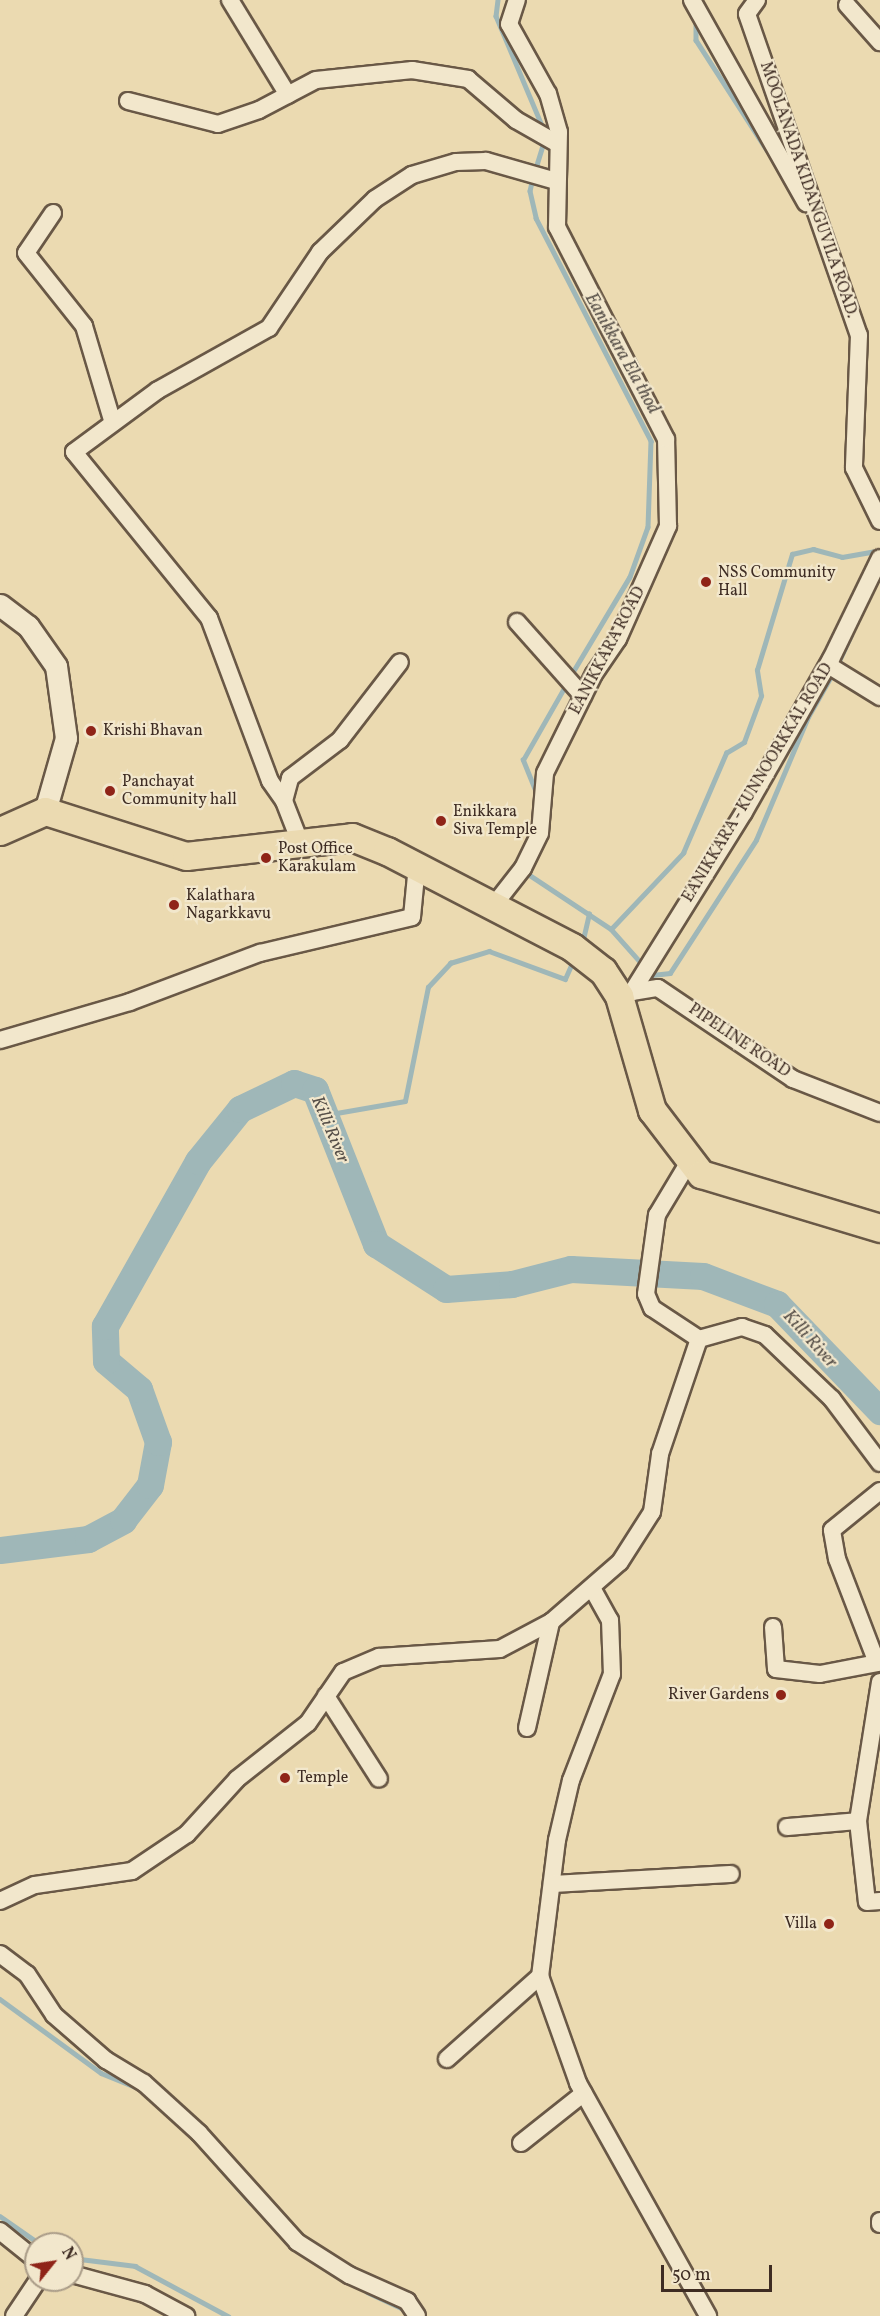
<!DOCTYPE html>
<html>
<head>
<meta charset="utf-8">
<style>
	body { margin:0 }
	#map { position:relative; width:880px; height:2316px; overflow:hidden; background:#ebdab1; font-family:Vollkorn,serif }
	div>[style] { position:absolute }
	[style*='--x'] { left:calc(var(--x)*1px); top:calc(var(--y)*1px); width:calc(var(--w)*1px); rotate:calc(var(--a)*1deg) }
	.stream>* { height:4.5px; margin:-2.25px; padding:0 2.25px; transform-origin:2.25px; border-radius:2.25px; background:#9fb7b8 }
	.river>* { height:27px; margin:-13.5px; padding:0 13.5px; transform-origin:13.5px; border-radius:13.5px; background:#9fb7b8 }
	.roads { filter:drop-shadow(2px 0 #695846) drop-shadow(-2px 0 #695846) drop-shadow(0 2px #695846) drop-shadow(0 -2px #695846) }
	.minor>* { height:16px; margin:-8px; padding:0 8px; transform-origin:8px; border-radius:8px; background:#f2e7cc }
	.tertiary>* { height:21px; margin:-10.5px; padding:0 10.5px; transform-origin:10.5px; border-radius:10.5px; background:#f2e7cc }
	.primary>* { height:27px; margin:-13.5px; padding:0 13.5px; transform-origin:13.5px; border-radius:13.5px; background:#ebdab1 }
	.dots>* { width:16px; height:16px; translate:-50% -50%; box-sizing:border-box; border:3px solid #f2e7cc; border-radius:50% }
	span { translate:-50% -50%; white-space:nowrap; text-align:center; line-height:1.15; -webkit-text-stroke:4.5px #f2e7cc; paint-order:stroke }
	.street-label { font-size:16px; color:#3e2c23 }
	.poi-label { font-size:16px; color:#3e2c23 }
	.left { translate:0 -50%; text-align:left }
	.right { translate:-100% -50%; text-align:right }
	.water-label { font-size:18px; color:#564f48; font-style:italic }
	.north { position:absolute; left:24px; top:2232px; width:60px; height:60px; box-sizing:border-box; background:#f2e7cc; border:2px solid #aa9c88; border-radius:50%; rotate:60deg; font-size:16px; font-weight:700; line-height:24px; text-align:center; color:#3e2c23 }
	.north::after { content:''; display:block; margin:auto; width:21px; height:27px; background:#8f2418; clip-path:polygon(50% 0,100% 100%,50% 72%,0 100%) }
	.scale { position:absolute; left:661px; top:2265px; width:111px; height:27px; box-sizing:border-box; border:3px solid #3e2c23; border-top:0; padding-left:8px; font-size:18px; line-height:21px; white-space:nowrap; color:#3e2c23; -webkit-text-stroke:4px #f2e7cc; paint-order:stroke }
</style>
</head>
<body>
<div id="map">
	<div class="stream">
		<div style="--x:498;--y:0;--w:16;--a:97"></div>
		<div style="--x:496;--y:16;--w:124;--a:67.2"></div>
		<div style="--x:696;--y:21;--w:19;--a:90"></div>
		<div style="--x:696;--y:40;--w:131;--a:57.2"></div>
		<div style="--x:535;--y:170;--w:30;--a:-73"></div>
		<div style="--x:533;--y:178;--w:13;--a:103"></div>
		<div style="--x:530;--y:191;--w:28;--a:77"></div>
		<div style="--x:536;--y:218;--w:251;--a:62.7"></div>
		<div style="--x:651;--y:441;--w:86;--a:92"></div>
		<div style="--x:648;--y:527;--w:53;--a:109.8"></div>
		<div style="--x:630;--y:577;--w:115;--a:120.8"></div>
		<div style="--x:838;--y:663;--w:31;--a:-65"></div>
		<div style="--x:537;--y:795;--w:38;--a:-112"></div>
		<div style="--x:523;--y:760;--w:89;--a:-60.3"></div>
		<div style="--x:525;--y:872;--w:103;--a:33.5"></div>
		<div style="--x:611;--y:929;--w:105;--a:-46.5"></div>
		<div style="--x:683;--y:853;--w:109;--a:-66.7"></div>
		<div style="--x:726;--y:753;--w:21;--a:-31"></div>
		<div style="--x:744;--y:742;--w:49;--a:-69.7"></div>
		<div style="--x:761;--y:696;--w:26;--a:-99"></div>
		<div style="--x:757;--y:670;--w:121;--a:-73.2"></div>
		<div style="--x:792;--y:554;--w:22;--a:-13"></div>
		<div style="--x:813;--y:549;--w:30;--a:15"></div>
		<div style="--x:842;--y:557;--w:39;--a:-10"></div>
		<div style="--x:611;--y:929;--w:62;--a:48.3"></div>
		<div style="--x:652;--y:975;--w:18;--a:-6"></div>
		<div style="--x:670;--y:973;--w:158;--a:-57.1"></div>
		<div style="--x:756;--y:840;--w:134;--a:-67.1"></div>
		<div style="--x:808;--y:717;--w:51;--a:-60.4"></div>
		<div style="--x:582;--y:944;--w:31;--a:-77"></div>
		<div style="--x:325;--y:1115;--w:81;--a:-9.9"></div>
		<div style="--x:405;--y:1101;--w:116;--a:-78.6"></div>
		<div style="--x:428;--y:987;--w:33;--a:-47"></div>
		<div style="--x:450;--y:963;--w:41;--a:-17.1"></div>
		<div style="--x:489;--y:951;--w:81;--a:20.2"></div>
		<div style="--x:565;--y:979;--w:22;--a:-66"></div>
		<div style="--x:0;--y:1999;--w:125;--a:36.2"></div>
		<div style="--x:101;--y:2073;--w:38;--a:22"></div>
		<div style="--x:219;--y:2167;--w:48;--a:48.4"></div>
		<div style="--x:0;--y:2216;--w:49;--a:35"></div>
		<div style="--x:72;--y:2258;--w:64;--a:7.2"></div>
		<div style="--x:135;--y:2266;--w:106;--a:28.3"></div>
		<div style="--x:315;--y:2262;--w:24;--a:33"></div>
		<div style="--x:367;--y:2292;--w:45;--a:24.9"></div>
	</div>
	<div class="river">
		<div style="--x:0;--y:1550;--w:89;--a:-7.1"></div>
		<div style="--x:88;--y:1539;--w:40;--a:-28"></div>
		<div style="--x:123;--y:1520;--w:44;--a:-52.4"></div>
		<div style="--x:150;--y:1485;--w:44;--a:-79.5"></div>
		<div style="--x:158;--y:1442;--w:56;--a:-109.7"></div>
		<div style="--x:139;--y:1389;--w:43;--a:-139.7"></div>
		<div style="--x:106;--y:1361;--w:35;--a:-92"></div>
		<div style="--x:105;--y:1326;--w:189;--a:-60.6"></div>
		<div style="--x:198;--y:1161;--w:67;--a:-51.1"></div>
		<div style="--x:240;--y:1109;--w:60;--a:-25.7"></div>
		<div style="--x:294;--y:1083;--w:22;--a:18"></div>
		<div style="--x:315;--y:1090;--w:166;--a:68.4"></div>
		<div style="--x:376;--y:1244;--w:83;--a:32.7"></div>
		<div style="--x:446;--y:1289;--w:66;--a:-4.3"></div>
		<div style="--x:512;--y:1284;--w:61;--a:-14.3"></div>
		<div style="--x:571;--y:1269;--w:132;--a:3"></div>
		<div style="--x:703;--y:1276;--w:79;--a:20.7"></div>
		<div style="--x:777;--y:1304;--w:149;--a:46.1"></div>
	</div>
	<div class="roads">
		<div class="minor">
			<div style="--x:230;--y:0;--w:111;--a:58.6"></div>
			<div style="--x:692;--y:0;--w:233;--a:60.7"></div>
			<div style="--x:757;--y:0;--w:17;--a:126"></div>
			<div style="--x:747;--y:14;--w:340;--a:70.8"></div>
			<div style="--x:859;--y:335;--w:133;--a:92.2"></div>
			<div style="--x:854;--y:468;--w:59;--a:63.9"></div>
			<div style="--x:847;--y:5;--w:50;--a:48.3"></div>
			<div style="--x:128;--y:101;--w:93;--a:14.3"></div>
			<div style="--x:218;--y:124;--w:43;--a:-18.9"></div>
			<div style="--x:259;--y:110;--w:64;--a:-27.8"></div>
			<div style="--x:316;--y:80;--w:97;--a:-5.9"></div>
			<div style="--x:412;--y:70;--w:57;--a:9.1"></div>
			<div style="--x:468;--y:79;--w:63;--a:40.5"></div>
			<div style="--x:516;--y:120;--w:48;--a:29.7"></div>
			<div style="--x:53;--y:213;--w:48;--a:124"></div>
			<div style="--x:26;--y:253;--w:93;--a:51.5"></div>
			<div style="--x:84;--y:326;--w:101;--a:73.4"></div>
			<div style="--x:517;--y:622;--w:99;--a:48.3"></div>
			<div style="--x:828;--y:665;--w:61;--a:31.6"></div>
			<div style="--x:284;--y:801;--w:24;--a:-125"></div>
			<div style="--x:270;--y:781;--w:174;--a:-110.5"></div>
			<div style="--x:209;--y:618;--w:214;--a:-129.1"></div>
			<div style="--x:74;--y:452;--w:104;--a:-36.4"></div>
			<div style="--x:158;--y:390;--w:127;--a:-29.2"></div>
			<div style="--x:269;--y:328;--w:92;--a:-56.1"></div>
			<div style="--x:320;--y:252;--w:76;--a:-43.9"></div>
			<div style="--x:375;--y:199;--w:44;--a:-33"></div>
			<div style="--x:412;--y:175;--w:46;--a:-16.5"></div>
			<div style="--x:456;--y:162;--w:30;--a:-2"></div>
			<div style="--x:486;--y:161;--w:73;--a:15.9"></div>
			<div style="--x:300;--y:842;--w:44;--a:-111.3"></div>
			<div style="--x:284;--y:801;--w:24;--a:-75"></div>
			<div style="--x:290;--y:778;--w:63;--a:-37.2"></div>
			<div style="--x:340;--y:740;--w:98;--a:-52.4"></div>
			<div style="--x:494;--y:905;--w:47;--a:-51.9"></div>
			<div style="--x:523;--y:868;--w:39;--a:-64"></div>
			<div style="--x:540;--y:833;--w:60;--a:-85.2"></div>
			<div style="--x:545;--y:773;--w:110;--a:-63.7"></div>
			<div style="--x:594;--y:674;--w:42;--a:-55.6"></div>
			<div style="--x:618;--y:639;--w:124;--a:-66.1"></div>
			<div style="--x:668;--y:526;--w:87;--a:-91.3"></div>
			<div style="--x:666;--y:439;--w:238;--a:-117.2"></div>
			<div style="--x:557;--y:227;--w:95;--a:-88.8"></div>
			<div style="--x:559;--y:132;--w:40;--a:-106"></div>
			<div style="--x:548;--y:94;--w:80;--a:-119.1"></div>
			<div style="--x:509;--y:24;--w:25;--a:-72"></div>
			<div style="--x:632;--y:992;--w:26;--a:-9"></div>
			<div style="--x:658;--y:988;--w:163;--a:34"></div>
			<div style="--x:793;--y:1079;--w:93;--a:21.3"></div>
			<div style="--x:619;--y:996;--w:14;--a:-17"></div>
			<div style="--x:632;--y:992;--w:212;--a:-58.1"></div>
			<div style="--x:744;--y:812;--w:176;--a:-60.4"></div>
			<div style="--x:831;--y:659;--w:112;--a:-64.1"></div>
			<div style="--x:0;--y:1040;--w:135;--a:-16.3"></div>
			<div style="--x:130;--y:1002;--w:139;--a:-20.7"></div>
			<div style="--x:260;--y:953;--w:156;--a:-13.3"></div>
			<div style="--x:412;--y:917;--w:52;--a:-84.5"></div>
			<div style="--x:699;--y:1339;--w:45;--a:-15.6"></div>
			<div style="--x:742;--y:1327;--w:24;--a:19"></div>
			<div style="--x:765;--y:1335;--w:93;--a:43.7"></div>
			<div style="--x:832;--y:1399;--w:80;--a:53.1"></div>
			<div style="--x:592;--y:1588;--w:37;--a:61"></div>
			<div style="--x:610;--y:1620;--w:54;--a:87.9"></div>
			<div style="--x:612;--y:1674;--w:114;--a:111.1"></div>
			<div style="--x:571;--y:1780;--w:62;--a:103.1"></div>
			<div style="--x:557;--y:1840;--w:137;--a:97.1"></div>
			<div style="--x:540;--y:1976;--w:114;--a:70.4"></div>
			<div style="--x:578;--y:2083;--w:267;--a:60.8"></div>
			<div style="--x:773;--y:1627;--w:42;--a:85.9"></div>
			<div style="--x:776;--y:1669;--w:44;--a:6.5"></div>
			<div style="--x:820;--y:1674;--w:58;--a:-10.9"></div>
			<div style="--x:877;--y:1663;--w:111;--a:-111"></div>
			<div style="--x:837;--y:1559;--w:29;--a:-100"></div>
			<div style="--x:832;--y:1530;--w:62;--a:-39.1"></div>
			<div style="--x:880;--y:1682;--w:141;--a:99"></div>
			<div style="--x:858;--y:1821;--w:81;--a:83.7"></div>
			<div style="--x:867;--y:1902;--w:13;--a:-4"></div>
			<div style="--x:326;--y:1696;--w:98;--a:57.4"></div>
			<div style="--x:527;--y:1728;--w:109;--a:-77.2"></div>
			<div style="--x:787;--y:1827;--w:71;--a:-4.8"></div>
			<div style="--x:552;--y:1884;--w:179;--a:-3.2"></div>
			<div style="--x:0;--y:1901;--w:38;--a:-25"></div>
			<div style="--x:35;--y:1885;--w:98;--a:-8.2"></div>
			<div style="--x:132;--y:1871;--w:66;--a:-33.9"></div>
			<div style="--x:187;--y:1834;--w:74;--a:-47.7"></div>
			<div style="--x:237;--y:1779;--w:90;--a:-38.3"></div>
			<div style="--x:308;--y:1723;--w:62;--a:-55.5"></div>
			<div style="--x:343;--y:1672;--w:39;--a:-23"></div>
			<div style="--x:379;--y:1657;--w:121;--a:-3.8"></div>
			<div style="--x:500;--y:1649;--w:58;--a:-27.9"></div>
			<div style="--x:551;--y:1622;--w:91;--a:-41"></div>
			<div style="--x:620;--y:1562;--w:59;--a:-57.4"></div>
			<div style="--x:652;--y:1512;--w:59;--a:-82.1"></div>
			<div style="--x:660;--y:1454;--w:121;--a:-71.3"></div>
			<div style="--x:699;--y:1339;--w:56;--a:-146.6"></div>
			<div style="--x:652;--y:1308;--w:15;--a:-113"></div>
			<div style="--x:646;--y:1294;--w:80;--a:-82.1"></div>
			<div style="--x:657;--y:1215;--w:64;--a:-59"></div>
			<div style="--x:0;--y:1954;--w:34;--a:37"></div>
			<div style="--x:27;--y:1974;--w:49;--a:56.6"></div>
			<div style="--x:54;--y:2015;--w:69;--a:40.9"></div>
			<div style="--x:106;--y:2060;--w:44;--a:31.2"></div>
			<div style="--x:144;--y:2083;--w:74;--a:42.3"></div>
			<div style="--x:199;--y:2133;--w:147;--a:48"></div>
			<div style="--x:297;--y:2242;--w:62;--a:32.4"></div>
			<div style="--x:349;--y:2275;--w:64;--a:24.1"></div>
			<div style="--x:407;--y:2301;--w:18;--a:56"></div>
			<div style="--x:447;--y:2059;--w:125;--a:-41.7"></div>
			<div style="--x:521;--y:2143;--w:80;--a:-38.4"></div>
			<div style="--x:880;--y:2221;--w:3;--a:90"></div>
			<div style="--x:0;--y:2231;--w:46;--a:38.9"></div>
			<div style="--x:72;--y:2274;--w:76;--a:15.3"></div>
			<div style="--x:145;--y:2294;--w:47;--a:28.2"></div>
			<div style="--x:14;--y:2316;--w:43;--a:-56.3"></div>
		</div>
		<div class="tertiary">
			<div style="--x:0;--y:605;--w:35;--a:37"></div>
			<div style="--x:28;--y:626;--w:49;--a:55"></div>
			<div style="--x:56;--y:666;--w:73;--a:82.1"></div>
			<div style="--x:66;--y:738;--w:76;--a:106"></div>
		</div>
		<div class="primary">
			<div style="--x:0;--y:831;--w:49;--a:-24"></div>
			<div style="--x:45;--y:811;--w:148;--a:17.7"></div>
			<div style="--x:186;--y:856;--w:167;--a:-6.5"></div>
			<div style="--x:352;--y:837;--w:38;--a:22"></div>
			<div style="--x:387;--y:851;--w:208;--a:27.4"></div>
			<div style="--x:572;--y:947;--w:39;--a:38"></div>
			<div style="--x:603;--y:971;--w:30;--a:57"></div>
			<div style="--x:619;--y:996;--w:119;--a:73.9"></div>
			<div style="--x:652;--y:1110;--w:81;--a:52.6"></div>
			<div style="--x:701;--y:1174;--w:187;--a:16.8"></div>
		</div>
	</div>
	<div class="dots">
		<div style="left:706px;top:582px;background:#8f2418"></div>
		<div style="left:91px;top:731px;background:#8f2418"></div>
		<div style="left:110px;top:791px;background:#8f2418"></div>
		<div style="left:441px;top:821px;background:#8f2418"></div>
		<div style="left:266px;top:858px;background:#8f2418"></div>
		<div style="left:174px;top:905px;background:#8f2418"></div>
		<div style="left:781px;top:1695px;background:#8f2418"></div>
		<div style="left:285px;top:1778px;background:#8f2418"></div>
		<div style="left:829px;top:1924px;background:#8f2418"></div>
	</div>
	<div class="street-label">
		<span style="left:808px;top:190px;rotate:71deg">MOOLANADA KIDANGUVILA ROAD.</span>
		<span style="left:608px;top:651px;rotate:-62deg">EANIKKARA ROAD</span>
		<span style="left:758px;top:783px;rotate:-59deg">EANIKKARA - KUNNOORKKAL ROAD</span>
		<span style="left:739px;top:1041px;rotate:34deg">PIPELINE ROAD</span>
	</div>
	<div class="poi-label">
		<span class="left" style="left:718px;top:582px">NSS Community<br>Hall</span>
		<span class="left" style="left:103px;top:731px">Krishi Bhavan</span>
		<span class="left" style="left:122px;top:791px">Panchayat<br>Community hall</span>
		<span class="left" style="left:453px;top:821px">Enikkara<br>Siva Temple</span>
		<span class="left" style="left:278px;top:858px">Post Office<br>Karakulam</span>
		<span class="left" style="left:186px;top:905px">Kalathara<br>Nagarkkavu</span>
		<span class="right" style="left:769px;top:1695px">River Gardens</span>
		<span class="left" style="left:297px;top:1778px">Temple</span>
		<span class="right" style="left:817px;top:1924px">Villa</span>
	</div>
	<div class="water-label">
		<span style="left:621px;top:354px;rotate:61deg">Eanikkara Ela thod</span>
		<span style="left:329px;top:1130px;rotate:67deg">Killi River</span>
		<span style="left:809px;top:1340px;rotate:48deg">Killi River</span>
	</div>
	<div class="north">N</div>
	<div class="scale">50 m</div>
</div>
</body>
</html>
